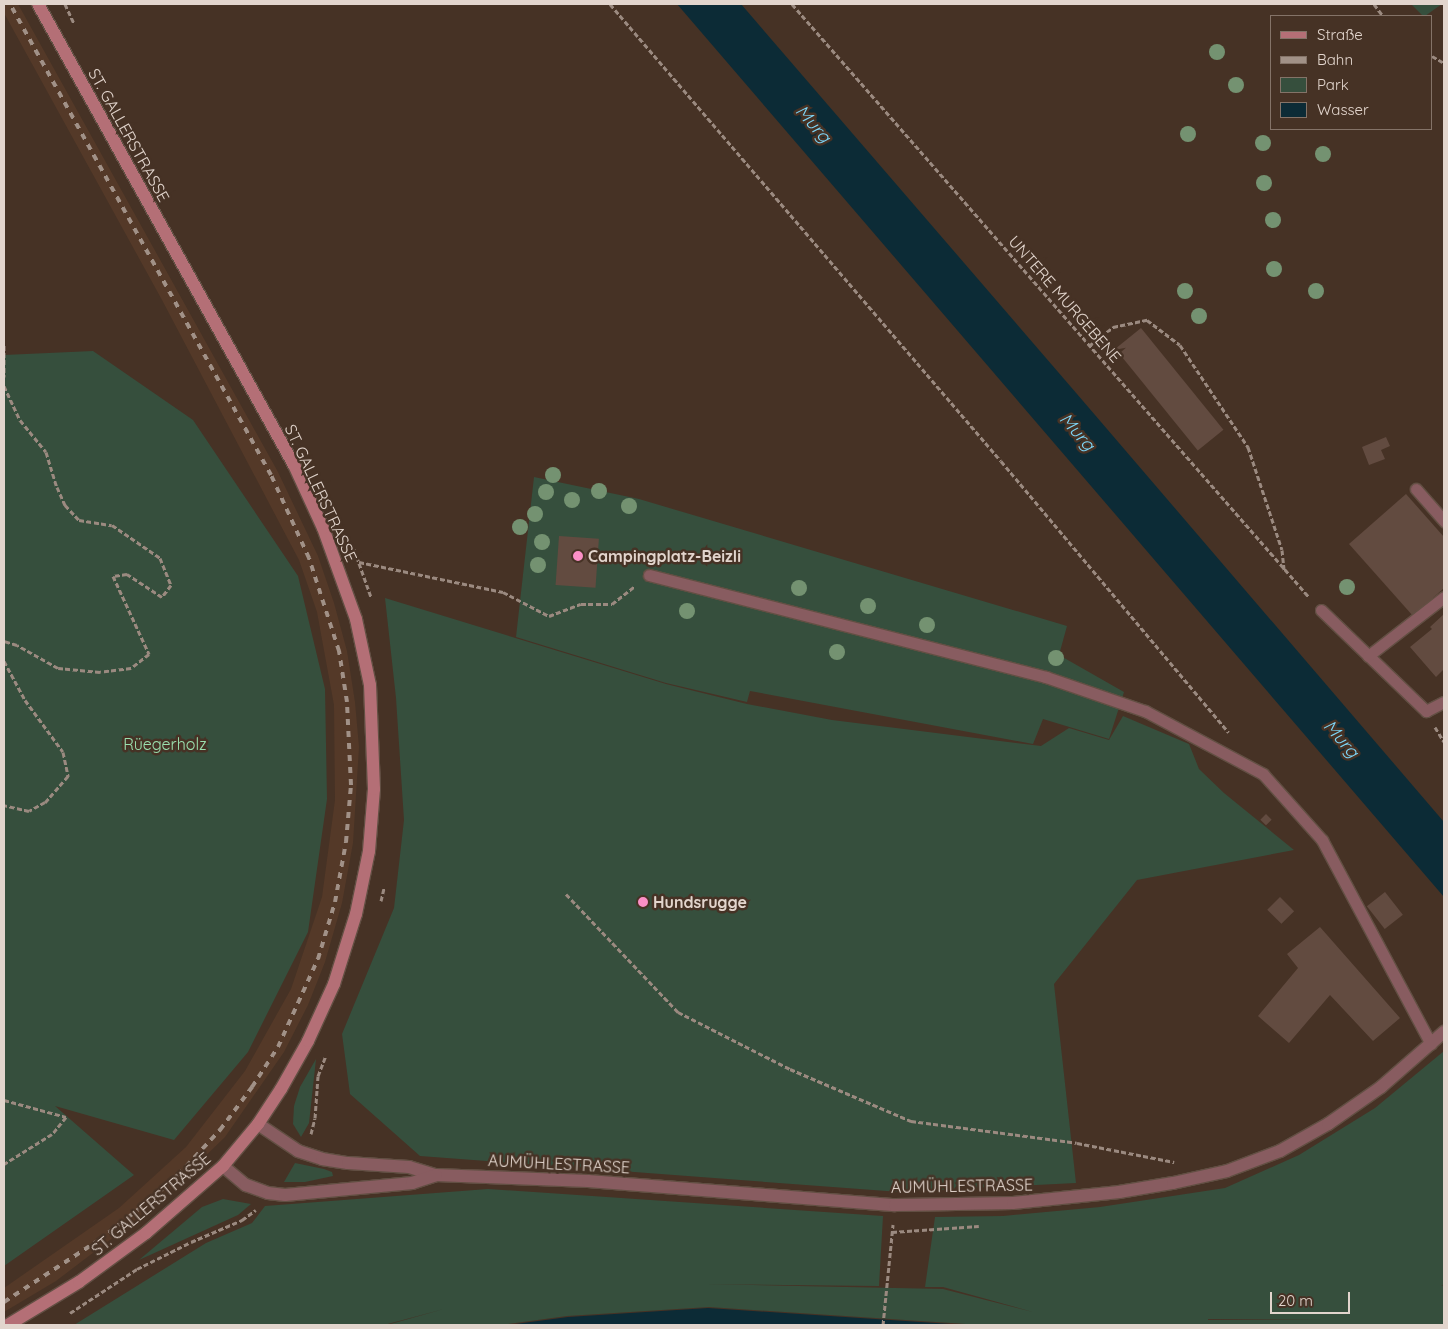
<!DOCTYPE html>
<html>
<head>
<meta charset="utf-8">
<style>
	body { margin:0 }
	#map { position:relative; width:1448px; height:1329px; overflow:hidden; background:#463225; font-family:Quicksand,sans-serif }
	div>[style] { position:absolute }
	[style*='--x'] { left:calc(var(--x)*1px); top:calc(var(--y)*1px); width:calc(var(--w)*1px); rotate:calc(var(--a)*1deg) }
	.built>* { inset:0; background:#543928 }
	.green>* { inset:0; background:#364f3d }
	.water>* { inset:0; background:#0c2b36 }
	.building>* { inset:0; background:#624b40; transform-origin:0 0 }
	.path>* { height:3px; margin-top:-1.5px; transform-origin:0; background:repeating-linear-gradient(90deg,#9b8a80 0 5px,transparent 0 7.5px) }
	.roads { filter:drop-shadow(1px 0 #624f43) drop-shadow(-1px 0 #624f43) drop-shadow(0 1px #624f43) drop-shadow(0 -1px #624f43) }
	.service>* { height:11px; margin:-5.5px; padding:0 5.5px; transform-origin:5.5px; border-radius:5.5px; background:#885c60 }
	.tertiary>* { height:12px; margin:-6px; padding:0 6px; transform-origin:6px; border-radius:6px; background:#885c60 }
	.secondary>* { height:12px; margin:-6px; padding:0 6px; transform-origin:6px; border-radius:6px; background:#b46f76 }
	.rail>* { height:4px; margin-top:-2px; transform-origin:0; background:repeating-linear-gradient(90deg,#a19187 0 6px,transparent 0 12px) }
	.trees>* { width:16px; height:16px; margin:-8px; border-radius:50%; background:#749271 }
	.dots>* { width:14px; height:14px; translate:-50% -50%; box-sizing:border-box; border:2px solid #463225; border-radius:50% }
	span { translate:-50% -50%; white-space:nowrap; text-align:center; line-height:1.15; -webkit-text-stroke:5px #463225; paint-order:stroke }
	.street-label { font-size:16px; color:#e2d5cd }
	.poi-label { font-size:16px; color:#e2d5cd; font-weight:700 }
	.left { translate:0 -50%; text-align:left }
	.park-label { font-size:16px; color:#9ae0af }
	.water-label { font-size:18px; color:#7dd7f9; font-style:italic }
	.frame { position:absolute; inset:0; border:5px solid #e2d5cd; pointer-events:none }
	.legend { position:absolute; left:1270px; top:15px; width:162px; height:115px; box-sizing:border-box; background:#463225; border:1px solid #847368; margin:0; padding:6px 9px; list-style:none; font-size:15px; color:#e2d5cd }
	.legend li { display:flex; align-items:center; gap:10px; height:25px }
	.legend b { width:25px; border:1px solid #847368 }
	.scale { position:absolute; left:1270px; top:1292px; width:80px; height:22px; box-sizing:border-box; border:2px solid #e2d5cd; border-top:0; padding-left:6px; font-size:15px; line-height:18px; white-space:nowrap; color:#e2d5cd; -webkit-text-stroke:4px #463225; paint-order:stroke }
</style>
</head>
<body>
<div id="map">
	<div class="built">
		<div style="clip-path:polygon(4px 4px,18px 4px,278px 472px,318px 556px,334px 603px,347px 651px,355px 702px,359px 747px,353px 843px,342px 903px,325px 962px,308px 1005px,284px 1052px,225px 1137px,152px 1208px,56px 1281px,4px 1312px,4px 1288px,119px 1208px,152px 1178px,186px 1147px,245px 1071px,291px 989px,322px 897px,335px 800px,334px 705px,317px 612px,299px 560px,162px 300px,4px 13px)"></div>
	</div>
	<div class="green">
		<div style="clip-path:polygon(1411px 4px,1442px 4px,1425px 16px,1423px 16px)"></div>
		<div style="clip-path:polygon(93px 351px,193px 420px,298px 576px,325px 689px,327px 799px,308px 932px,248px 1052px,174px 1140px,55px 1106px,134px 1175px,4px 1266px,4px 355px)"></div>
		<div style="clip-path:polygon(534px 477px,639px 499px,1067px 626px,1059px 655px,1124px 692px,1109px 739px,1043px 719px,1033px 744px,750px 691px,747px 702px,666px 683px,516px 637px)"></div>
		<div style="clip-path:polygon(385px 598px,666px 684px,747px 704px,832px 720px,1041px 746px,1069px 728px,1109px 740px,1123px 716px,1189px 744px,1199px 769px,1224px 793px,1294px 850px,1137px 880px,1054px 984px,1076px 1183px,900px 1192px,420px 1156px,350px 1094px,342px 1034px,394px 908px,404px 820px,396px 698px)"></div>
		<div style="clip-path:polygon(evenodd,1444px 1051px,1444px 1284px,1441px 1286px,1444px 1285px,1444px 1325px,981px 1325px,709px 1307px,567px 1316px,501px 1325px,387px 1325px,444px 1309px,384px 1325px,74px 1325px,206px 1243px,252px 1223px,265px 1206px,488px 1189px,883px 1216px,879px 1286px,705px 1284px,943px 1289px,1033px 1312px,943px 1287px,925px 1287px,935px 1217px,1003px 1216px,1100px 1207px,1225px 1188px,1299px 1155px,1375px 1108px,1444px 1051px,1208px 1319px,1325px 1320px,1208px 1320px,1208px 1319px)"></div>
		<div style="clip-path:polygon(316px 1059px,309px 1123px,301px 1137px,293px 1124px,294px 1106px,300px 1087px)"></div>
		<div style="clip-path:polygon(295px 1163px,324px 1169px,332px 1172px,333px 1176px,305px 1182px,284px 1182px)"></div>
		<div style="clip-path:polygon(223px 1199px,251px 1204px,238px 1215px,139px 1260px,202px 1207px)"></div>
	</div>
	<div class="water">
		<div style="clip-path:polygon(677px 4px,741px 4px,1077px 394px,1444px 822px,1444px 897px)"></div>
		<div style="clip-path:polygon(708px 1308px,966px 1325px,508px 1325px,568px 1317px)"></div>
	</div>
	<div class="building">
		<div style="left:1141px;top:328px;width:131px;height:33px;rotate:51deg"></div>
		<div style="clip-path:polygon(1386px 437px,1390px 446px,1381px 450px,1385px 459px,1369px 465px,1362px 447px)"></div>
		<div style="clip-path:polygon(1406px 494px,1444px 537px,1444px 588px,1413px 616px,1349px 544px)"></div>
		<div style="left:559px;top:536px;width:40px;height:49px;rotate:4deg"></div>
		<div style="clip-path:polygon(1444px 614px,1444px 669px,1436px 677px,1410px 647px,1432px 629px,1430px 627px)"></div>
		<div style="left:1266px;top:814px;width:8px;height:8px;rotate:45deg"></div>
		<div style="left:1385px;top:892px;width:29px;height:23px;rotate:52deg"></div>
		<div style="left:1280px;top:897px;width:20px;height:18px;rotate:45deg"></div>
		<div style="clip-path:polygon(1320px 927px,1400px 1018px,1373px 1041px,1330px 995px,1289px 1043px,1258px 1016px,1298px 968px,1287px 954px)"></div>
	</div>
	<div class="path">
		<div style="--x:65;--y:4;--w:21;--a:65"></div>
		<div style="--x:610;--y:4;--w:601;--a:49.45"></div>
		<div style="--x:1001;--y:461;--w:354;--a:50"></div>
		<div style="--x:792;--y:4;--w:787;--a:48.92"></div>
		<div style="--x:1374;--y:4;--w:15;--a:53"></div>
		<div style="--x:1432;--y:56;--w:14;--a:30"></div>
		<div style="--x:4;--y:345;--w:32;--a:90"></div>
		<div style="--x:1089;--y:346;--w:31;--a:-38"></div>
		<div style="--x:1113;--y:327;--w:35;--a:-12"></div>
		<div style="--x:1147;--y:320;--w:41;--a:37.1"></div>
		<div style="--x:1180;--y:345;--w:123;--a:56.3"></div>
		<div style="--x:1248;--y:447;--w:108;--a:71.7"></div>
		<div style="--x:1282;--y:550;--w:20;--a:84"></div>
		<div style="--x:4;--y:386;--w:38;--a:65"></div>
		<div style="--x:20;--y:420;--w:41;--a:50.9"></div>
		<div style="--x:46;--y:452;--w:37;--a:73"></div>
		<div style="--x:57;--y:487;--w:20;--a:66"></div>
		<div style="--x:65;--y:505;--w:21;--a:47"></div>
		<div style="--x:79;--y:520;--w:33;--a:9"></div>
		<div style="--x:112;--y:525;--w:58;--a:34.5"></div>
		<div style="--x:160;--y:558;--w:29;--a:68"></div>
		<div style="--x:171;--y:585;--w:15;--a:127"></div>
		<div style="--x:162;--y:597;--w:42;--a:-146.7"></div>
		<div style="--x:127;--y:574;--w:14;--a:172"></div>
		<div style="--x:113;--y:576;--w:86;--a:65.2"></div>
		<div style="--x:149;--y:654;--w:23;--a:142"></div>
		<div style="--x:131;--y:668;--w:31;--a:173"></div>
		<div style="--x:100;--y:672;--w:42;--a:-174.6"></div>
		<div style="--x:58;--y:668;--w:47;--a:-150.7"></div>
		<div style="--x:17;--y:645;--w:14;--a:-163"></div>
		<div style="--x:354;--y:549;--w:51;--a:70.5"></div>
		<div style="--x:359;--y:562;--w:147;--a:11.8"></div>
		<div style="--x:503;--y:592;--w:52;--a:27.6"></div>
		<div style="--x:549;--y:616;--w:34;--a:-21"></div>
		<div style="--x:581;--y:604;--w:31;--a:0"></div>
		<div style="--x:612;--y:604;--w:29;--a:-38"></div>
		<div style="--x:4;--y:661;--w:44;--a:61.7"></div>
		<div style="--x:25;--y:700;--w:64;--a:53.8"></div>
		<div style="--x:63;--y:752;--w:25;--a:78"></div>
		<div style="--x:68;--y:776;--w:35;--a:131"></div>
		<div style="--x:45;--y:802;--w:18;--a:151"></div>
		<div style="--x:29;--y:811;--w:26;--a:-167"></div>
		<div style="--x:1435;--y:727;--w:17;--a:59"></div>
		<div style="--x:566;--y:894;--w:163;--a:46.5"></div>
		<div style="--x:678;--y:1012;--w:126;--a:27"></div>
		<div style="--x:790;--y:1069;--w:132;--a:23.3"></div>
		<div style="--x:911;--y:1121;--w:167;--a:7.5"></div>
		<div style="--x:1077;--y:1143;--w:99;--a:11.1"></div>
		<div style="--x:381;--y:901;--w:13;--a:-77"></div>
		<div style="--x:4;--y:1100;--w:64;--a:15.3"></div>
		<div style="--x:66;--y:1117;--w:22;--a:129"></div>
		<div style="--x:52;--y:1134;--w:57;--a:148"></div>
		<div style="--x:311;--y:1134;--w:16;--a:-76"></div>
		<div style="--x:315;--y:1118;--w:42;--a:-85.9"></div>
		<div style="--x:318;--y:1076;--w:22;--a:-69"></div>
		<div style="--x:892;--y:1232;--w:87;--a:-3.9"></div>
		<div style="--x:70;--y:1313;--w:80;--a:-33.3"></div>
		<div style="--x:137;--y:1269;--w:60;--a:-26.6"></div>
		<div style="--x:191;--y:1242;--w:56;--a:-23.3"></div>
		<div style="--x:242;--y:1220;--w:17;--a:-36"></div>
		<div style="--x:883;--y:1325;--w:101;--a:-84.3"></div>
	</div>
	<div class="roads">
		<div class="service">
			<div style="--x:1416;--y:489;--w:43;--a:48.8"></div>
			<div style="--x:649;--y:575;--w:410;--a:14.4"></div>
			<div style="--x:1046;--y:677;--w:105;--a:19"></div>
			<div style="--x:1145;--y:711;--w:134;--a:28.1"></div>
			<div style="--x:1263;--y:774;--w:89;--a:48.2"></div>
			<div style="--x:1322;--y:840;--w:231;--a:61.9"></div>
			<div style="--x:1321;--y:610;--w:146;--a:43.9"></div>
			<div style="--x:1426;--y:711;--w:20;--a:-27"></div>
			<div style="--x:1368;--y:656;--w:96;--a:-37.8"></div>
		</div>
		<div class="tertiary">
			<div style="--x:258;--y:1124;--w:48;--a:34"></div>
			<div style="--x:298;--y:1151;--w:25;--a:18"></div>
			<div style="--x:322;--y:1159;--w:26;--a:9"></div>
			<div style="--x:348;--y:1163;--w:61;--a:3.8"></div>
			<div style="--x:409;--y:1167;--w:28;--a:17"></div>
			<div style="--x:436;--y:1175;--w:152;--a:2.3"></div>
			<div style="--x:588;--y:1181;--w:308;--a:4.5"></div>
			<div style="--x:895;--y:1205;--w:118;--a:-1"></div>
			<div style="--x:1013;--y:1203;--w:107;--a:-5.9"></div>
			<div style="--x:1119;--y:1192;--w:55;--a:-9.5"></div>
			<div style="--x:1173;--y:1183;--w:55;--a:-12.5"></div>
			<div style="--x:1227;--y:1171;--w:57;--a:-20.7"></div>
			<div style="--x:1280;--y:1151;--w:55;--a:-29.4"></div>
			<div style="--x:1328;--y:1124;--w:65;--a:-34.9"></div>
			<div style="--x:1381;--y:1087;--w:84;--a:-41.1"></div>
			<div style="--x:223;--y:1166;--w:30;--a:40"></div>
			<div style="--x:246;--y:1185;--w:23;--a:20"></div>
			<div style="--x:268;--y:1193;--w:17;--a:7"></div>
			<div style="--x:285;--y:1195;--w:128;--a:-5.4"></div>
			<div style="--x:412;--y:1183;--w:25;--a:-18"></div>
		</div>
		<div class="secondary">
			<div style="--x:8;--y:1325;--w:83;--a:-31.2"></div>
			<div style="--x:79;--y:1282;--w:83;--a:-36.2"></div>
			<div style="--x:146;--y:1233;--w:102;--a:-41"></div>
			<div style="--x:223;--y:1166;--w:55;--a:-50.2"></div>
			<div style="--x:258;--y:1124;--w:42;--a:-56.7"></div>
			<div style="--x:281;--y:1089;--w:55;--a:-60.6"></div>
			<div style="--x:308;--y:1041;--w:63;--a:-65.5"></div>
			<div style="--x:334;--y:984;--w:73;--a:-72.6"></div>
			<div style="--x:356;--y:914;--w:64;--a:-78.3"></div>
			<div style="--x:369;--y:851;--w:62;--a:-85.4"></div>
			<div style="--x:374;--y:789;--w:104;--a:-92.2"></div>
			<div style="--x:370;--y:685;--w:67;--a:-102"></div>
			<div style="--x:356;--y:619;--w:97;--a:-109.9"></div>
			<div style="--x:323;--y:528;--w:69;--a:-114.7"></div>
			<div style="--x:294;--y:465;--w:527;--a:-119.04"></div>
		</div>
	</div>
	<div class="rail">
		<div style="--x:4;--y:1302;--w:113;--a:-33.1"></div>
		<div style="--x:99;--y:1240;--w:63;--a:-38"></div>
		<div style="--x:149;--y:1201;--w:39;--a:-42"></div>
		<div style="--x:178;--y:1175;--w:62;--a:-47"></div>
		<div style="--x:220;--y:1130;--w:54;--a:-53.3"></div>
		<div style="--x:252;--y:1087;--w:48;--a:-57"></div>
		<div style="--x:278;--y:1047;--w:97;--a:-65.6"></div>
		<div style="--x:318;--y:959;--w:59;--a:-73.4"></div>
		<div style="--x:335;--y:902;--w:61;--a:-79.6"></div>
		<div style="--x:346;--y:842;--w:57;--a:-85"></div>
		<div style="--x:351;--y:785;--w:83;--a:-92.8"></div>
		<div style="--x:347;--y:702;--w:52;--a:-98.9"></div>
		<div style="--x:339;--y:651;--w:98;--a:-107.9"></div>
		<div style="--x:309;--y:558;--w:91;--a:-114.6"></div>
		<div style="--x:271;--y:475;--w:538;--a:-118.99"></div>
	</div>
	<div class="trees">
		<div style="left:1217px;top:52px"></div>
		<div style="left:1236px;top:85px"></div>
		<div style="left:1188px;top:134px"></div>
		<div style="left:1263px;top:143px"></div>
		<div style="left:1323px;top:154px"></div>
		<div style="left:1264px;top:183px"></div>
		<div style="left:1273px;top:220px"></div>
		<div style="left:1274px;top:269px"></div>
		<div style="left:1185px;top:291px"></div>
		<div style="left:1316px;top:291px"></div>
		<div style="left:1199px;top:316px"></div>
		<div style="left:553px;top:475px"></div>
		<div style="left:599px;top:491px"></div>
		<div style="left:546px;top:492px"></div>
		<div style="left:572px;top:500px"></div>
		<div style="left:629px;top:506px"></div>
		<div style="left:535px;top:514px"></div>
		<div style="left:520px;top:527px"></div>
		<div style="left:542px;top:542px"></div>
		<div style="left:538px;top:565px"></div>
		<div style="left:1347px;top:587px"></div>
		<div style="left:799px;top:588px"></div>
		<div style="left:868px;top:606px"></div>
		<div style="left:687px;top:611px"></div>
		<div style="left:927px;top:625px"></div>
		<div style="left:837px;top:652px"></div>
		<div style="left:1056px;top:658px"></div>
	</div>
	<div class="dots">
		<div style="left:578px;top:556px;background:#fb8fc6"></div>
		<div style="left:643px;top:902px;background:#fb8fc6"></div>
	</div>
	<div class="street-label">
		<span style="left:129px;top:135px;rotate:61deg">ST. GALLERSTRASSE</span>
		<span style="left:1065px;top:299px;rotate:49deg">UNTERE MURGEBENE</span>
		<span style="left:321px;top:493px;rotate:65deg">ST. GALLERSTRASSE</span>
		<span style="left:559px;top:1164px;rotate:3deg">AUMÜHLESTRASSE</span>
		<span style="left:962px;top:1186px;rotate:-1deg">AUMÜHLESTRASSE</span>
		<span style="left:151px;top:1204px;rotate:-40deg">ST. GALLERSTRASSE</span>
	</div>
	<div class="poi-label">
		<span class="left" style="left:588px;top:556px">Campingplatz-Beizli</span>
		<span class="left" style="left:653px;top:902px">Hundsrugge</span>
	</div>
	<div class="park-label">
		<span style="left:165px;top:744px">Rüegerholz</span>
	</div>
	<div class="water-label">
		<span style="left:813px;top:124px;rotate:49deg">Murg</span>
		<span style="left:1077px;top:432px;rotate:49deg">Murg</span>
		<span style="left:1341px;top:739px;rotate:49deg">Murg</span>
	</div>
	<div class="frame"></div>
	<ul class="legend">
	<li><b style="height:6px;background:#b46f76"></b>Straße</li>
	<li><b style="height:6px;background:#a19187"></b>Bahn</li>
	<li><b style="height:14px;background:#364f3d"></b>Park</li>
	<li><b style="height:14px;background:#0c2b36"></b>Wasser</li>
	</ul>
	<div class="scale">20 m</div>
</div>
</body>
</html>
